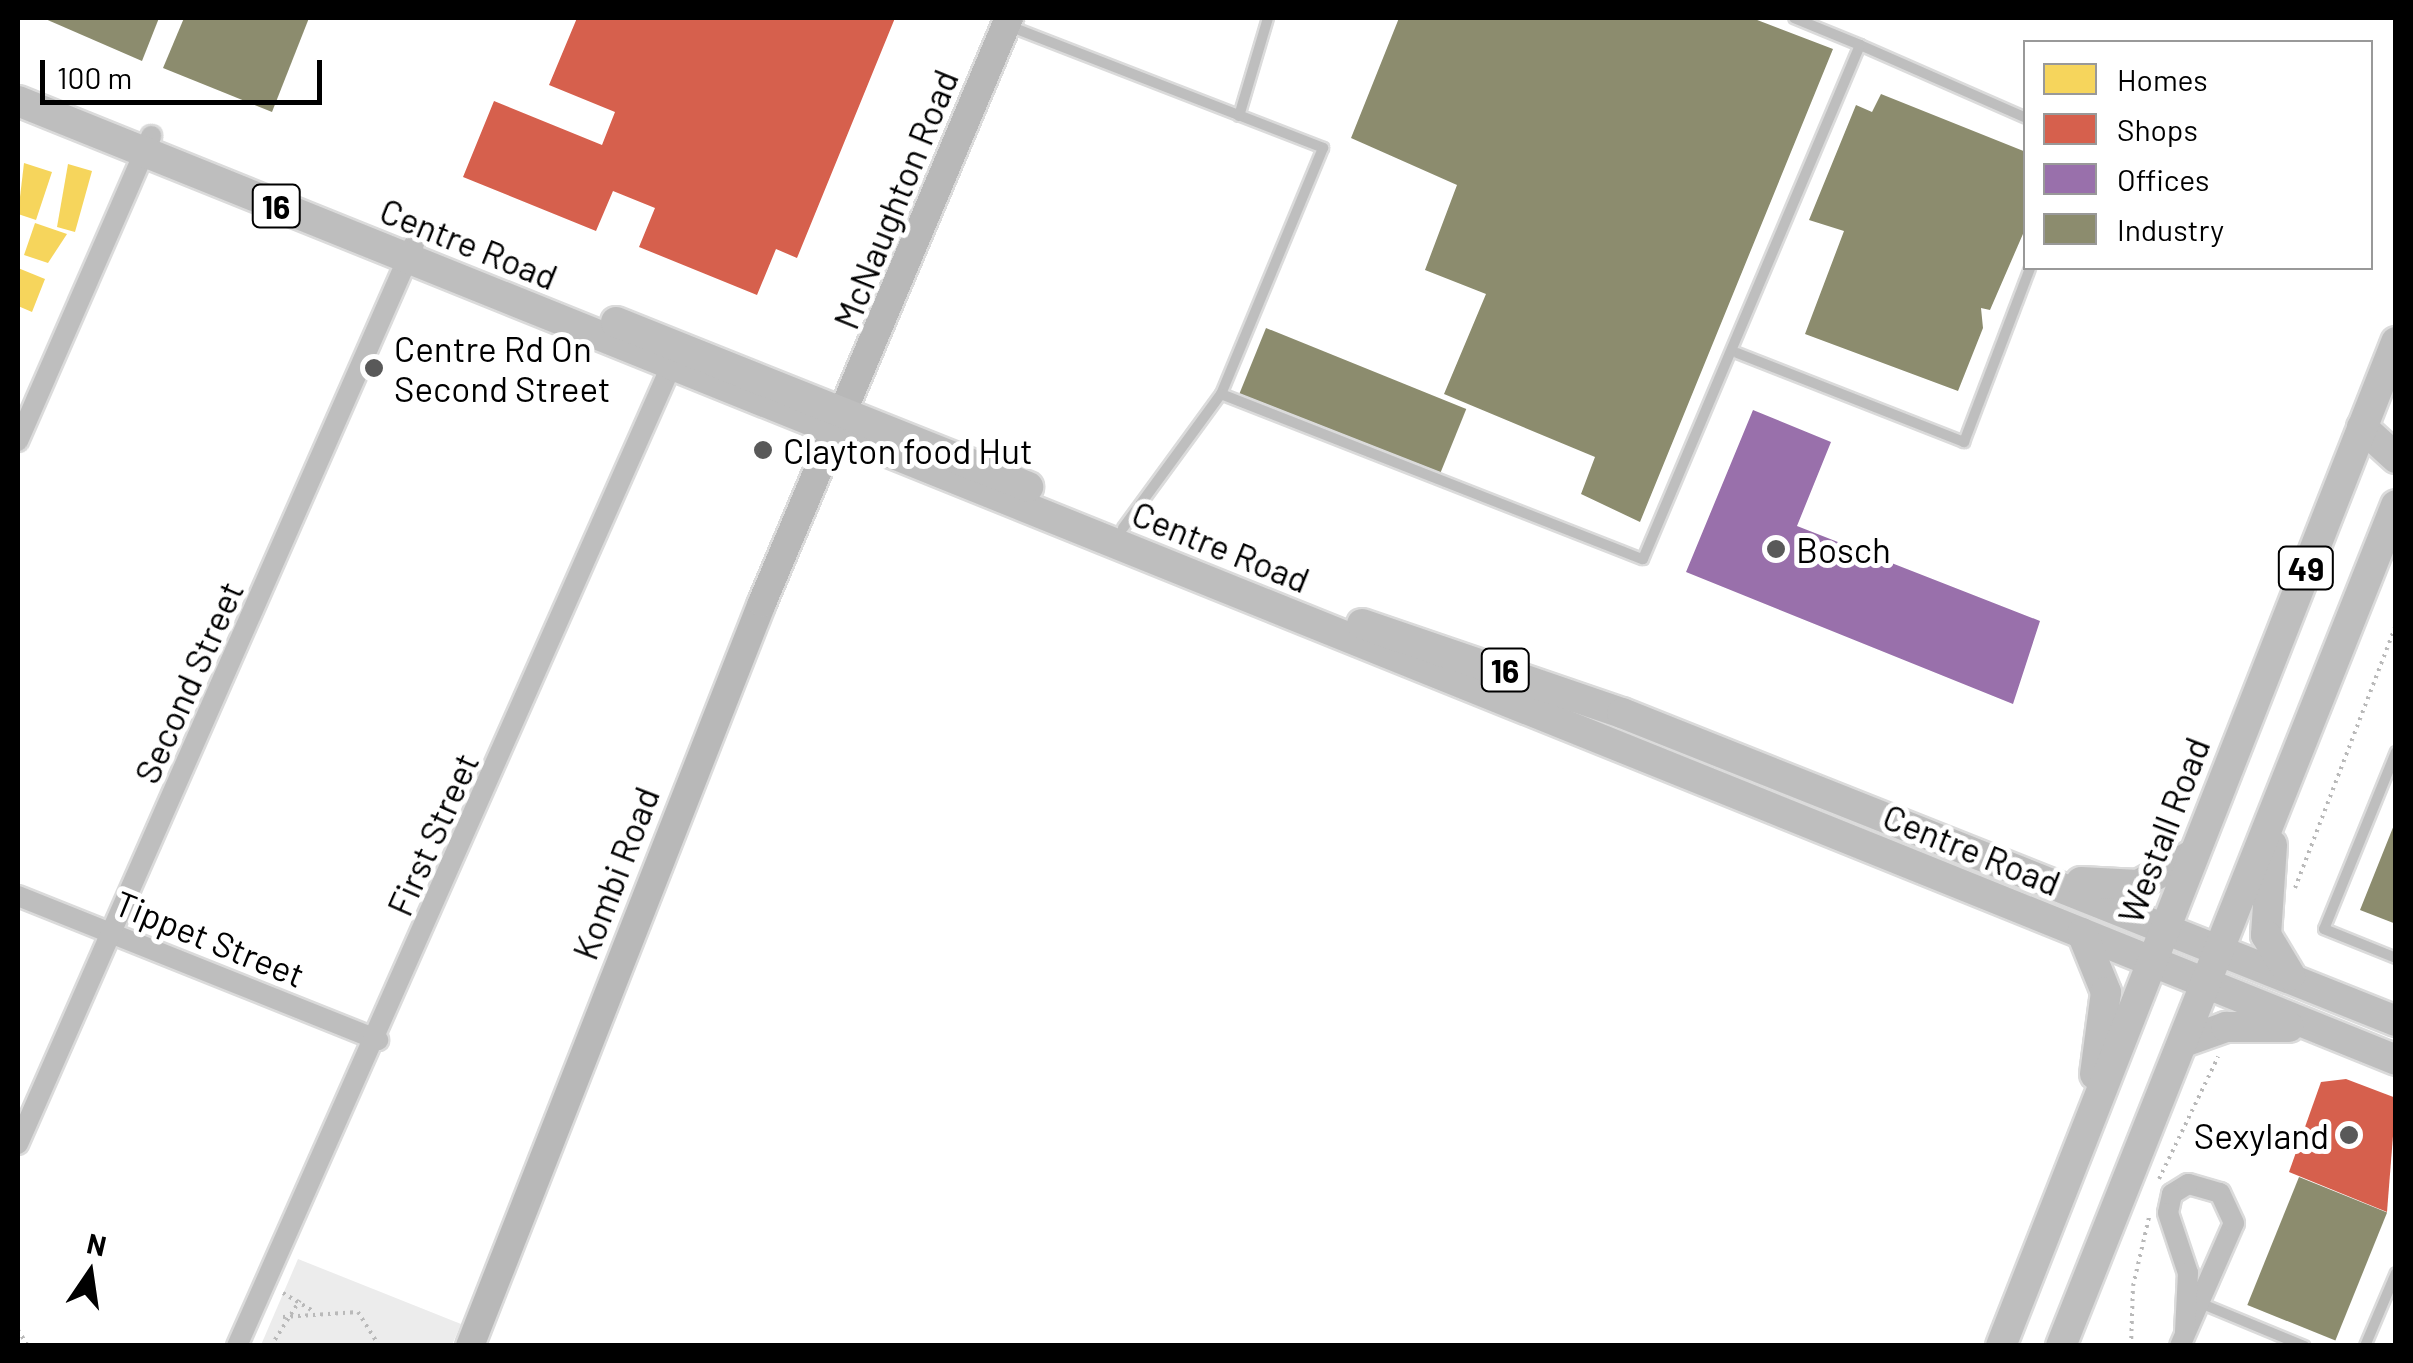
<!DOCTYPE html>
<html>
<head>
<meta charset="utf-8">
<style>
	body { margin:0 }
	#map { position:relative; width:2413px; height:1363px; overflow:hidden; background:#fff; font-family:Barlow,sans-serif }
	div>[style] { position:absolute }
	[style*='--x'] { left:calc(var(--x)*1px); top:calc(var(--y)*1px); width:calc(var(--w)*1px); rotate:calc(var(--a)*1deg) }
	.green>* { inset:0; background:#ececec }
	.homes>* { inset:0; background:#f6d55c }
	.shops>* { inset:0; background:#d6604d }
	.offices>* { inset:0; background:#9970ab }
	.industry>* { inset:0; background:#8c8c6e; transform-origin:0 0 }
	.path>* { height:4px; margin-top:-2px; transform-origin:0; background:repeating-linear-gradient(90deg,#b9b9b9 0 2.5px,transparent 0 7.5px) }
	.roads { filter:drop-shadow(2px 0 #dbdbdb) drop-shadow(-2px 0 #dbdbdb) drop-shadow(0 2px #dbdbdb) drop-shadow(0 -2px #dbdbdb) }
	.lane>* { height:10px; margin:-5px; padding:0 5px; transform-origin:5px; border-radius:5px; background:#bebebe }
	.street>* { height:20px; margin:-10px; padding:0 10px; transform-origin:10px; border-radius:10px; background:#bebebe }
	.secondary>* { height:28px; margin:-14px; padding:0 14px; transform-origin:14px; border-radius:14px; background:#b8b8b8 }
	.primary>* { height:30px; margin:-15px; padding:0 15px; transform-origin:15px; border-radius:15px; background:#bebebe }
	.dots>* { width:28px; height:28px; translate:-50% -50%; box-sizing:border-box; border:5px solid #fff; border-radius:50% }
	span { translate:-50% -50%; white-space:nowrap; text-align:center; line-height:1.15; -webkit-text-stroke:10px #fff; paint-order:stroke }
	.shield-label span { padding:2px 8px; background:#fff; border:2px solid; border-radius:8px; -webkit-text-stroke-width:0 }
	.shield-label { font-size:32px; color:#000; font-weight:700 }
	.street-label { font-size:35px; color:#000 }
	.poi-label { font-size:35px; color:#000 }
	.left { translate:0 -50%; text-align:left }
	.right { translate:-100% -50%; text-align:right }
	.frame { position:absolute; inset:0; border:20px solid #000; pointer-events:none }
	.legend { position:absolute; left:2023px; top:40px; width:350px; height:230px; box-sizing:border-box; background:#fff; border:2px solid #999; margin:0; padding:12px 18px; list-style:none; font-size:30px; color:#000 }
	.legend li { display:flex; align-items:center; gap:20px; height:50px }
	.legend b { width:50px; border:2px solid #999 }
	.north { position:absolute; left:40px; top:1223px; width:100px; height:100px; -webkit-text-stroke:8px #fff; paint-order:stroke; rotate:13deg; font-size:28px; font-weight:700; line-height:40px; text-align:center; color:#000 }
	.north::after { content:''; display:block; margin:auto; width:35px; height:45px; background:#000; clip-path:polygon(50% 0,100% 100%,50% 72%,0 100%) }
	.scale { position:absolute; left:40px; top:60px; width:282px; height:45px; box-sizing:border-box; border:5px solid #000; border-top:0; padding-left:12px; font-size:30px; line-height:35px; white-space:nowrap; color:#000; -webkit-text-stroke:8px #fff; paint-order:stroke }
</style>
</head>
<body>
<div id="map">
	<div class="green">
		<div style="clip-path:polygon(298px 1259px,461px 1324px,452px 1345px,261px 1345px)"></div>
	</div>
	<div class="homes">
		<div style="clip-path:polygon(24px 163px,52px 172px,36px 220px,18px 214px)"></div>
		<div style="clip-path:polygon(68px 164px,92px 171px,75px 232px,57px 227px)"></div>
		<div style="clip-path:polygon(35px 223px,67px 234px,48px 263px,24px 255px)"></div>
		<div style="clip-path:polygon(18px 268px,45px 279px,32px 312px,18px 306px)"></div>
	</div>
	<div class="shops">
		<div style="clip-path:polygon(577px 18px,895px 18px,797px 258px,776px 249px,757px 295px,639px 247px,655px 208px,613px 191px,596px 231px,463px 177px,494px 101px,602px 145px,615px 112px,549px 85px)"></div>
		<div style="clip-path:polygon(2346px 1079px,2396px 1098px,2387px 1212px,2289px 1172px,2321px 1082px)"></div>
	</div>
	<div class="offices">
		<div style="clip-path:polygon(1753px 410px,1831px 442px,1797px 526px,2040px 621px,2013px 704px,1686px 572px)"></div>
	</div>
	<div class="industry">
		<div style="clip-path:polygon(43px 18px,159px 18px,142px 61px)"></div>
		<div style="clip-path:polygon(184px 18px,309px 18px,272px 112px,163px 68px)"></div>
		<div style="clip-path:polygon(1399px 18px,1752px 18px,1833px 49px,1640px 522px,1581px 494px,1595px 457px,1444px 394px,1486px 294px,1425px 270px,1457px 185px,1351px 138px)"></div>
		<div style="clip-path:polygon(1881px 94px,2026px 152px,2026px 227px,1990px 310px,1981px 308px,1983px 328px,1958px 391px,1805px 334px,1844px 231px,1809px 220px,1856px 105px,1872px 112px)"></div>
		<div style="left:1266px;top:328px;width:216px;height:74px;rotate:22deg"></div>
		<div style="clip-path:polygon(2396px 820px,2396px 924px,2360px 910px)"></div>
		<div style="left:2299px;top:1177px;width:95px;height:138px;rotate:22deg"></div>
	</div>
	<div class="path">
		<div style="--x:2295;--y:888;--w:282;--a:-69"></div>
		<div style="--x:2159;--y:1179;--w:136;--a:-64.2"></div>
		<div style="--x:283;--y:1293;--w:37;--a:31"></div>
		<div style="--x:283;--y:1317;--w:75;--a:-3.8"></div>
		<div style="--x:358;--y:1312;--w:40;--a:58"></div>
		<div style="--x:18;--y:1330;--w:19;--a:58"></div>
		<div style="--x:271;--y:1346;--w:54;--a:-57.8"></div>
		<div style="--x:2131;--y:1346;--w:60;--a:-88.1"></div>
		<div style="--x:2133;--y:1286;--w:71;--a:-76.9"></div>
	</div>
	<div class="roads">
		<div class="lane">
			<div style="--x:1009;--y:26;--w:337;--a:21.2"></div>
			<div style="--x:1323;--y:148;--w:266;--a:112.5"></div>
			<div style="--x:1221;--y:394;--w:166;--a:126.2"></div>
			<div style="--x:1860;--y:45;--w:181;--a:23.7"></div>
			<div style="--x:1239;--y:116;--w:102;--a:-73.5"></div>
			<div style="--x:1737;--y:353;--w:244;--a:21.4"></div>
			<div style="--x:1964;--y:442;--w:186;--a:-69.2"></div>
			<div style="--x:1221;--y:394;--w:453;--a:21.4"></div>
			<div style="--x:1643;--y:559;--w:558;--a:-67.11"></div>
			<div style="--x:1860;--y:45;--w:71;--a:-157.8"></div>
			<div style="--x:2396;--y:752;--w:191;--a:112.1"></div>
			<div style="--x:2324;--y:929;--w:78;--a:21.9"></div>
			<div style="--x:2200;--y:1303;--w:113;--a:22.5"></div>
			<div style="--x:2365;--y:1346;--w:79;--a:-67"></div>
		</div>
		<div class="street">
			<div style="--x:18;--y:441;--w:333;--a:-66.4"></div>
			<div style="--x:18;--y:896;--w:388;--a:21.8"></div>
			<div style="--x:18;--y:1144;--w:983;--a:-66.25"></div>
			<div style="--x:237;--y:1346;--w:1084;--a:-66.11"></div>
			<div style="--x:2180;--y:1346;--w:134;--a:-66.3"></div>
			<div style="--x:2234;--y:1223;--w:33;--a:-115"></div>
			<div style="--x:2220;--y:1193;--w:33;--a:-164"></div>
			<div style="--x:2188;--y:1184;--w:19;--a:148"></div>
			<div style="--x:2172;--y:1194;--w:19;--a:102"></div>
			<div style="--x:2168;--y:1213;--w:63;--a:71.6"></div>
			<div style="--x:2188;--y:1273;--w:60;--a:92.9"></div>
		</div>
		<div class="secondary">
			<div style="--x:470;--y:1346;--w:798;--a:-68.55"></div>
			<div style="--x:762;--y:603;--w:635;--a:-67.11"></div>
		</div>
		<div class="primary">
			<div style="--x:18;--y:101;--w:2564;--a:21.96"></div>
			<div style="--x:616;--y:322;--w:444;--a:21.8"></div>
			<div style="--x:2362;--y:427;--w:46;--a:42.4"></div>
			<div style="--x:1362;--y:624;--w:275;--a:18.9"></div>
			<div style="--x:1622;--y:713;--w:833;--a:21.7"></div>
			<div style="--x:2272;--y:845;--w:90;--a:93.8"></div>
			<div style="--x:2266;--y:935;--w:47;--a:59"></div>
			<div style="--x:2081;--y:882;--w:57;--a:3"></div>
			<div style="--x:2138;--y:885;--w:64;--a:-29"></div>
			<div style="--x:2082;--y:933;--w:64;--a:67.9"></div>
			<div style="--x:2106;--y:992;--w:83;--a:97.6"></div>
			<div style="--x:2184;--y:1042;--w:45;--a:-19.7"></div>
			<div style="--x:2226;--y:1027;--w:63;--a:0"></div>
			<div style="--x:2001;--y:1346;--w:1079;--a:-68.52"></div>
			<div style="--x:2061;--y:1346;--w:905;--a:-68.28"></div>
		</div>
	</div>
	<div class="dots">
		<div style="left:374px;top:368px;background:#595959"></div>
		<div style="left:763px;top:450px;background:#595959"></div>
		<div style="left:1776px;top:549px;background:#595959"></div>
		<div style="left:2349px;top:1135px;background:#595959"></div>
	</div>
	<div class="shield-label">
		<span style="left:276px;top:206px">16</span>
		<span style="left:2306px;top:568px">49</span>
		<span style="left:1505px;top:670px">16</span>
	</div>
	<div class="street-label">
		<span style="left:895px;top:199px;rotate:-68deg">McNaughton Road</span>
		<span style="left:469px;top:243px;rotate:22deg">Centre Road</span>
		<span style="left:1221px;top:546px;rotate:22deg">Centre Road</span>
		<span style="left:188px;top:682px;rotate:-66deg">Second Street</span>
		<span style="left:2163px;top:830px;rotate:-69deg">Westall Road</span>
		<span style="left:432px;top:834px;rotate:-66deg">First Street</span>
		<span style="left:1972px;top:849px;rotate:22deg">Centre Road</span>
		<span style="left:615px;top:873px;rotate:-69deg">Kombi Road</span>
		<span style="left:210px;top:938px;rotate:22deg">Tippet Street</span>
	</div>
	<div class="poi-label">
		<span class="left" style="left:394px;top:368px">Centre Rd On<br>Second Street</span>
		<span class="left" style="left:783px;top:450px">Clayton food Hut</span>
		<span class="left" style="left:1796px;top:549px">Bosch</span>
		<span class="right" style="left:2329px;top:1135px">Sexyland</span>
	</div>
	<div class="frame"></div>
	<ul class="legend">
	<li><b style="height:28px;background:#f6d55c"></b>Homes</li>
	<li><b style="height:28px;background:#d6604d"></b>Shops</li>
	<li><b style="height:28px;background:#9970ab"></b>Offices</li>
	<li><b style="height:28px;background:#8c8c6e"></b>Industry</li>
	</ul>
	<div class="north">N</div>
	<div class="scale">100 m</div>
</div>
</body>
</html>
